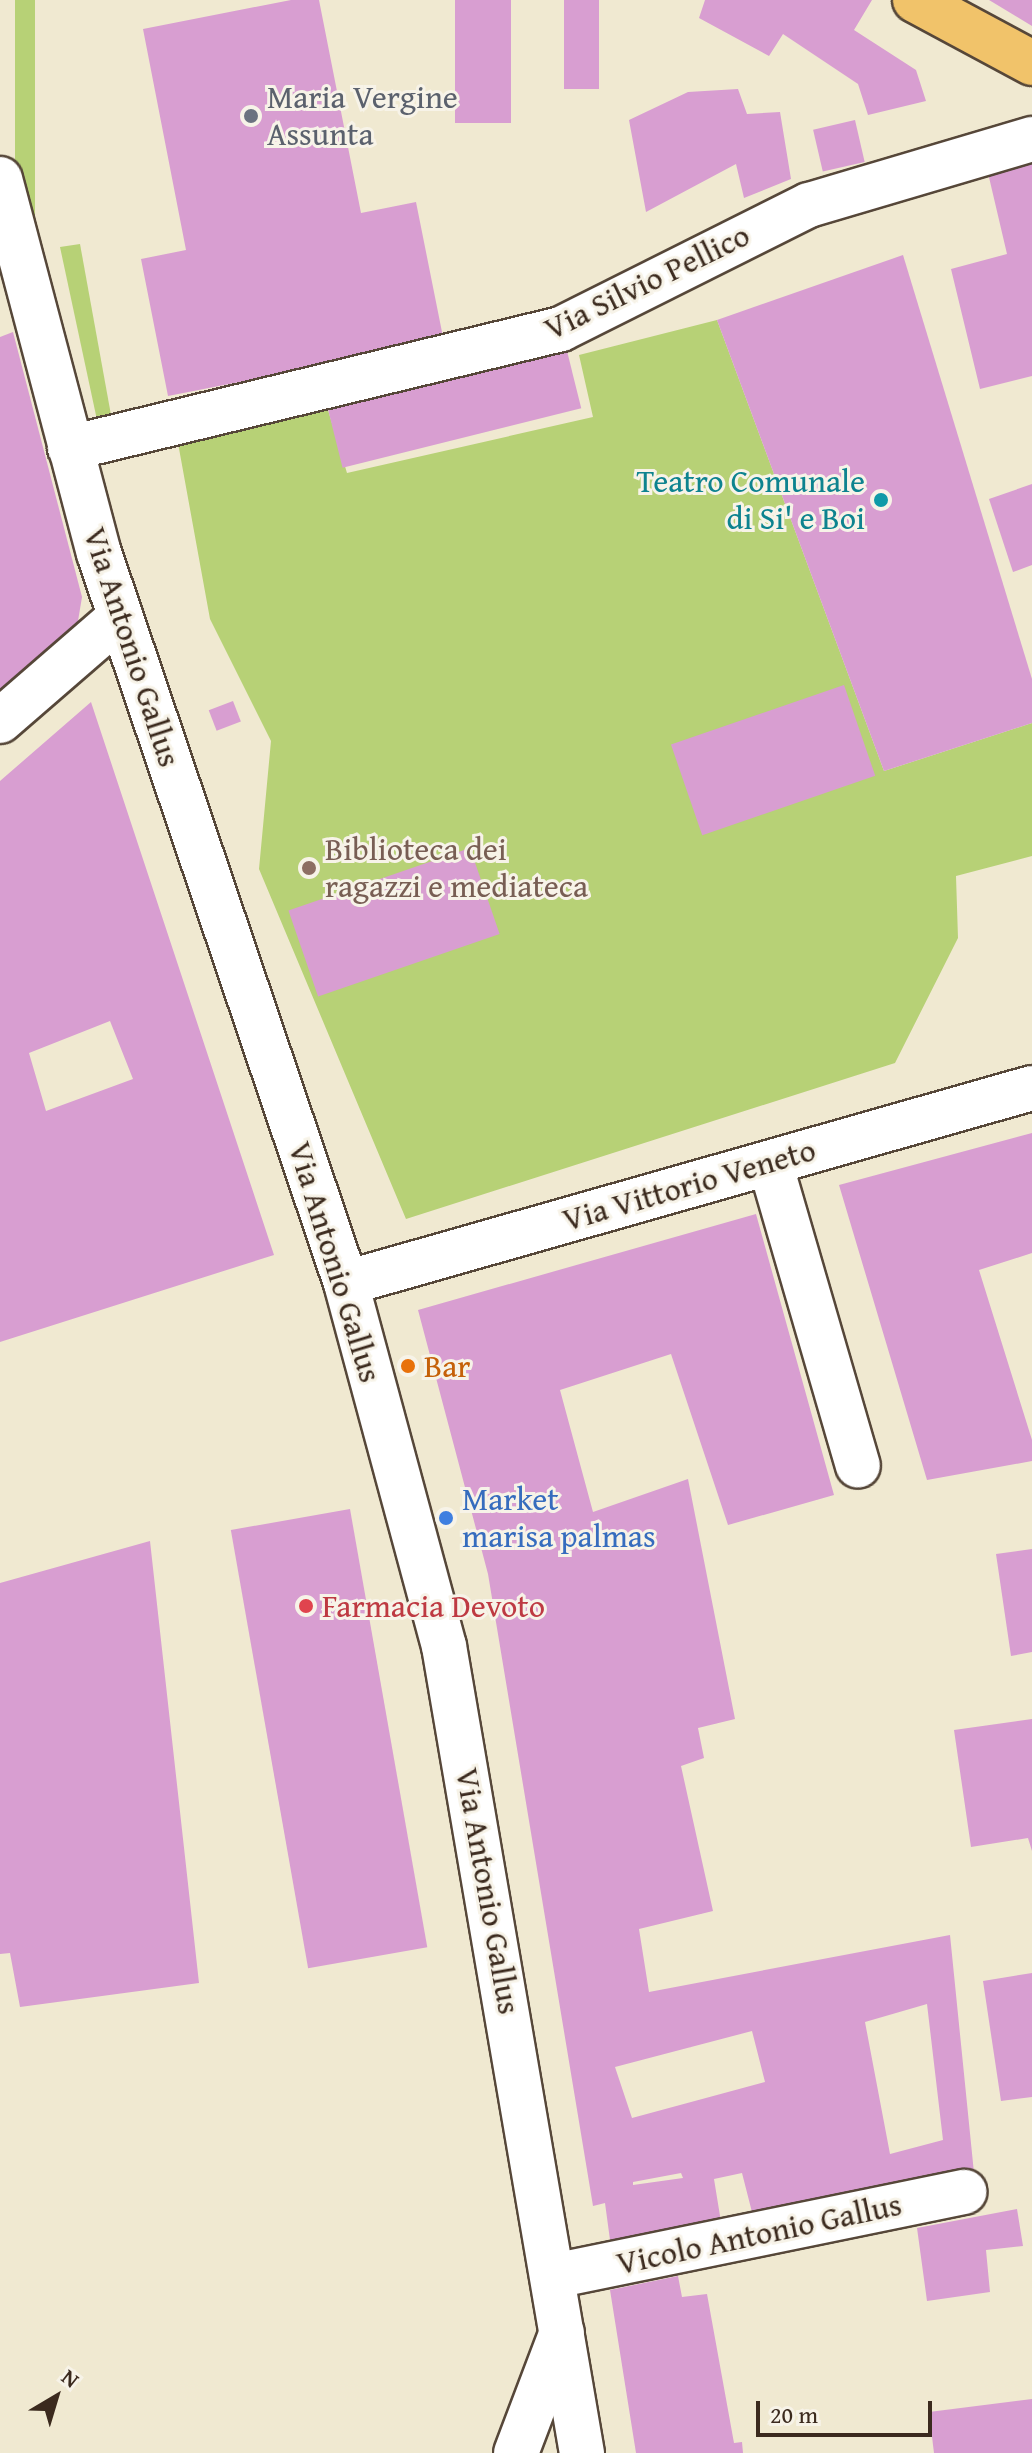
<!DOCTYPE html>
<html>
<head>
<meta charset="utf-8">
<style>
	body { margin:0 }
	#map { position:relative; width:1032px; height:2453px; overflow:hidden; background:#f0e9d1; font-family:"Gentium Book Plus",serif }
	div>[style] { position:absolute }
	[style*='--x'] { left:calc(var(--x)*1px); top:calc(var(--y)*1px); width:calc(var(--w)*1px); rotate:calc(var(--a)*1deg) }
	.green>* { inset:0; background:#b7d176; transform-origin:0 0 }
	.building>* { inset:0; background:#d89ed1; transform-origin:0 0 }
	.roads { filter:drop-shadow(2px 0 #564739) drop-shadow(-2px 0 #564739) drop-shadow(0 2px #564739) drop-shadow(0 -2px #564739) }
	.minor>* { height:44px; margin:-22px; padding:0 22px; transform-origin:22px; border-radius:22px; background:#fff }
	.major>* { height:44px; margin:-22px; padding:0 22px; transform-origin:22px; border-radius:22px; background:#f1c36a }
	.dots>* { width:22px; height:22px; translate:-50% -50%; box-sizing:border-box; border:4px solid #f7f3e8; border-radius:50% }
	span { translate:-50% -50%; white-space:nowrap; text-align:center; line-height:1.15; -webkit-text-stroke:6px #f7f3e8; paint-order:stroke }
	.worship-label { font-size:32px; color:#5b616d }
	.left { translate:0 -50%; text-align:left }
	.street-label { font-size:32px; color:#3b2a1e }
	.culture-label { font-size:32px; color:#0d838f }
	.right { translate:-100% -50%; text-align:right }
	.education-label { font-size:32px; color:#785e54 }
	.food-label { font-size:32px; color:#c56008 }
	.shop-label { font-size:32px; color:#366cbe }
	.health-label { font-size:32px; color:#be3a42 }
	.north { position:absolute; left:16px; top:2357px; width:80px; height:80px; -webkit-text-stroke:6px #f7f3e8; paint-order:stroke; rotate:38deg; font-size:22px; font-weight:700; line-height:32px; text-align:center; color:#3b2a1e }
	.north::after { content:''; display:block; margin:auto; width:28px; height:36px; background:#3b2a1e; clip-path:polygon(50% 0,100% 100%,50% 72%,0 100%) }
	.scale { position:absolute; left:756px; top:2401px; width:176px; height:36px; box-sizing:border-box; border:4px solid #3b2a1e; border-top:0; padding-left:10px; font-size:24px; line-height:28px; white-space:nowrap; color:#3b2a1e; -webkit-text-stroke:6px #f7f3e8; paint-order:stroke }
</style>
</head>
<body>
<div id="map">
	<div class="green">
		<div style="left:15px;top:0;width:20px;height:220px"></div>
		<div style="clip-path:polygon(80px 244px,111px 415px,97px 420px,60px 247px)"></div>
		<div style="clip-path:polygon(717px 320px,884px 771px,1032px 723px,1032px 856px,956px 876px,958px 938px,895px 1063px,406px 1219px,259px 869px,271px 741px,210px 619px,178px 443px,328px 410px,347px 473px,593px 417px,579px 355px)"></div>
	</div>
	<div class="building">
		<div style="clip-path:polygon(291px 0,319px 0,361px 213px,416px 202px,444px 342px,168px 396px,141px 259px,186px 250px,143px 29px)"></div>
		<div style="left:455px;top:0;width:56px;height:123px"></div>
		<div style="left:564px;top:0;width:35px;height:89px"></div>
		<div style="clip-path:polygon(705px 0,872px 0,854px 30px,916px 70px,926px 101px,868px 115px,858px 84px,783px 34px,769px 56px,699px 18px)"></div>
		<div style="clip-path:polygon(989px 0,1032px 0,1032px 26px)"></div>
		<div style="clip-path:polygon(738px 89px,747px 114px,780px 112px,791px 179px,744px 198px,736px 164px,646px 212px,629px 120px,688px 92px)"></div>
		<div style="left:855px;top:120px;width:43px;height:43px;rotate:77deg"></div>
		<div style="clip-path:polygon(1032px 159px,1032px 376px,980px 389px,951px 269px,1007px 254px,988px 173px)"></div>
		<div style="clip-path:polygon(903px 255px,1032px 679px,1032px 723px,884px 771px,717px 320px)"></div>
		<div style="clip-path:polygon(13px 332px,82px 597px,77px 627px,0 705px,0 337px)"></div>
		<div style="left:566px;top:347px;width:63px;height:246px;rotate:76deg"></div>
		<div style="clip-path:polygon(1032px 484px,1032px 565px,1013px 572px,989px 499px)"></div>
		<div style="left:844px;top:685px;width:96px;height:183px;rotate:71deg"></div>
		<div style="left:233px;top:701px;width:22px;height:26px;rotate:69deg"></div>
		<div style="clip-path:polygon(evenodd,91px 702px,274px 1255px,0 1342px,0 781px,91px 702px,110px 1021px,133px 1079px,46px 1111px,29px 1053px,110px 1021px)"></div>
		<div style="left:470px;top:848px;width:91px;height:192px;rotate:71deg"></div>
		<div style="clip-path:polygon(1032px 1133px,1032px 1253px,979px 1270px,1032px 1440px,1032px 1461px,927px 1480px,839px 1185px)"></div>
		<div style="clip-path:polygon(evenodd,756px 1214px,834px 1495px,728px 1525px,671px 1354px,560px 1390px,593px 1512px,688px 1479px,735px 1719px,698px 1728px,704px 1758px,681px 1766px,713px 1911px,639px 1929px,649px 1992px,950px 1935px,974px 2173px,754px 2220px,742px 2173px,714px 2179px,721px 2222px,610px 2240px,605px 2203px,593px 2206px,488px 1574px,418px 1310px,756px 1214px,927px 2004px,943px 2140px,890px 2154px,865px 2022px,927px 2004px,756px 1214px,752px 2031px,765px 2082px,632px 2118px,615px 2067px,752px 2031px,756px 1214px,681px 2173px,683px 2178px,633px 2185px,633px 2182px,681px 2173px)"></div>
		<div style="left:350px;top:1509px;width:445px;height:121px;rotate:80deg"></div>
		<div style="clip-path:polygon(150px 1541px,199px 1983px,20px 2007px,10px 1953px,0 1954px,0 1583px)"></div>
		<div style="clip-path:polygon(1032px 1549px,1032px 1652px,1011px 1656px,996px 1554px)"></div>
		<div style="clip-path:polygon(1032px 1719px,1032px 1851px,1028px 1838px,971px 1847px,954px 1730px)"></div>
		<div style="clip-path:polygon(1032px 1973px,1032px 2097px,1001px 2101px,983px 1981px)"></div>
		<div style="clip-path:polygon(1017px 2209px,1023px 2246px,986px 2250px,990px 2292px,927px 2301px,917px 2228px)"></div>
		<div style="clip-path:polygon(678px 2276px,682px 2297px,707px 2294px,734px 2443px,742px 2442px,743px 2453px,636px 2453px,610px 2290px)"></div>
		<div style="clip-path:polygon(1032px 2399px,1032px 2453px,934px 2453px,929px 2412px)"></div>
	</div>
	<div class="roads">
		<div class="minor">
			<div style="--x:0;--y:179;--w:387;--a:75.2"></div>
			<div style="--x:99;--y:553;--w:771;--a:71.31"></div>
			<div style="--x:346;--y:1283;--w:376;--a:74.9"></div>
			<div style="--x:444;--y:1646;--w:819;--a:80.3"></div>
			<div style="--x:70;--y:448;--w:505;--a:-13.62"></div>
			<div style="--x:561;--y:329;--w:277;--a:-26.6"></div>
			<div style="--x:809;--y:205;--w:233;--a:-16.5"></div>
			<div style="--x:0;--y:721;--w:159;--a:-40.9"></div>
			<div style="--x:770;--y:1163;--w:315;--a:73.8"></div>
			<div style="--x:346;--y:1283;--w:713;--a:-15.87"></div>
			<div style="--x:554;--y:2276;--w:419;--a:-11.6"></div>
			<div style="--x:516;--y:2453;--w:129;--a:-69.2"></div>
		</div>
		<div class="major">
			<div style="--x:915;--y:0;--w:133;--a:28.3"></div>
		</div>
	</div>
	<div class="dots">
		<div style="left:251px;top:116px;background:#6b7280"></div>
		<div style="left:881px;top:500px;background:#0f9aa8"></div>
		<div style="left:309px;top:868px;background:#8d6e63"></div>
		<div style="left:408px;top:1366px;background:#e8710a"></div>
		<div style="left:446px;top:1518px;background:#3f7fe0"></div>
		<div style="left:306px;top:1606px;background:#e0444e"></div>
	</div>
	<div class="worship-label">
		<span class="left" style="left:267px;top:116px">Maria Vergine<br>Assunta</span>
	</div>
	<div class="street-label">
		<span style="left:647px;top:282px;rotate:-26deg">Via Silvio Pellico</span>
		<span style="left:132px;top:647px;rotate:72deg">Via Antonio Gallus</span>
		<span style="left:689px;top:1185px;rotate:-16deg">Via Vittorio Veneto</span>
		<span style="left:335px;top:1262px;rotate:73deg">Via Antonio Gallus</span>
		<span style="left:488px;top:1891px;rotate:80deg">Via Antonio Gallus</span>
		<span style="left:759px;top:2234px;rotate:-12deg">Vicolo Antonio Gallus</span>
	</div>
	<div class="culture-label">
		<span class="right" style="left:865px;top:500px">Teatro Comunale<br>di Si' e Boi</span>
	</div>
	<div class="education-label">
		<span class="left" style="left:325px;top:868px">Biblioteca dei<br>ragazzi e mediateca</span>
	</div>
	<div class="food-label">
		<span class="left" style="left:424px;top:1366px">Bar</span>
	</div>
	<div class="shop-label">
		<span class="left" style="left:462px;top:1518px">Market<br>marisa palmas</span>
	</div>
	<div class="health-label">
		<span class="left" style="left:322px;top:1606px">Farmacia Devoto</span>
	</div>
	<div class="north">N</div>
	<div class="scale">20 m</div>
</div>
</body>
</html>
